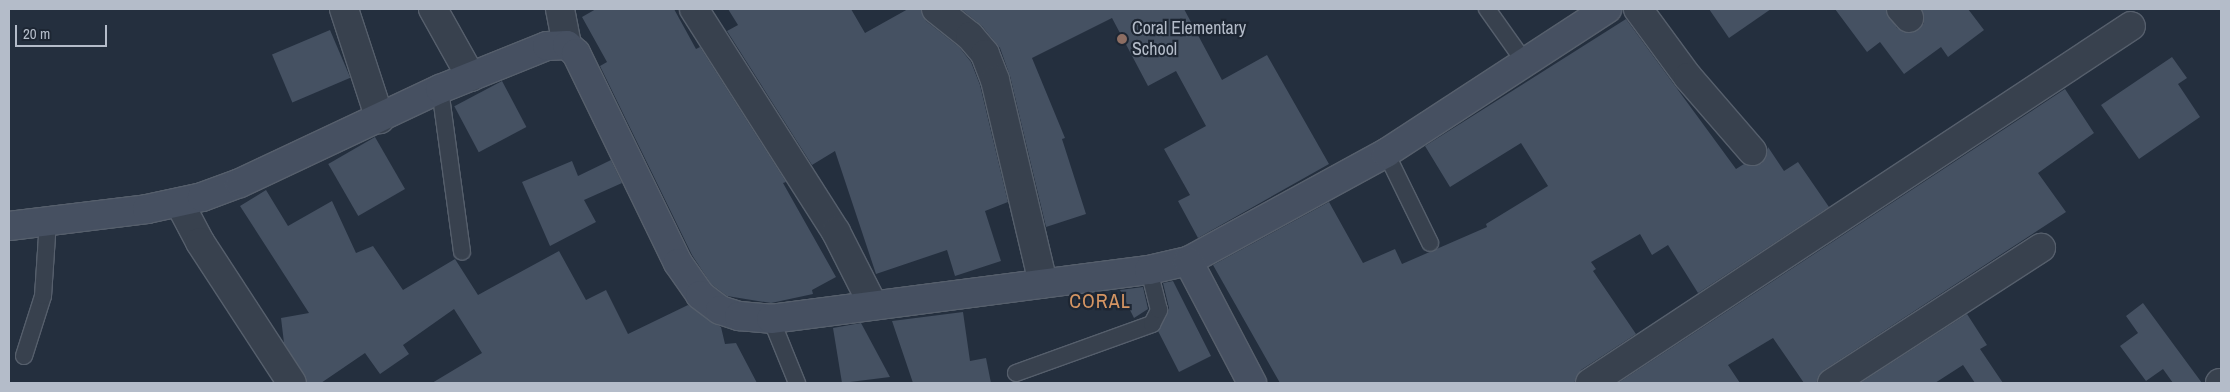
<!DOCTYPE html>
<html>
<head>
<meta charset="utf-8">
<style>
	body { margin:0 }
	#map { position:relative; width:2230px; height:392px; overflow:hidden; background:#242f3e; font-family:"Archivo Narrow",sans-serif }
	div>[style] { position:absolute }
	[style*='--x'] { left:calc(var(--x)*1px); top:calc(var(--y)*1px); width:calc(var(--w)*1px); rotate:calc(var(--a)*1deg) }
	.building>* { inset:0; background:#455162; transform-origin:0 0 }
	.roads { filter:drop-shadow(1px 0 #565f6c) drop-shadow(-1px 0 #565f6c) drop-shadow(0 1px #565f6c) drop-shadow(0 -1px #565f6c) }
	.lane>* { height:16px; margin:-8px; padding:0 8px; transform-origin:8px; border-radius:8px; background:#38414e }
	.street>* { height:28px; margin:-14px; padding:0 14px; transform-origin:14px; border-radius:14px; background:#38414e }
	.secondary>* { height:28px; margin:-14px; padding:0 14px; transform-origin:14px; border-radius:14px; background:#465061 }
	.dots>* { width:14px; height:14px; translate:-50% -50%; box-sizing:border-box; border:2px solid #1d2633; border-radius:50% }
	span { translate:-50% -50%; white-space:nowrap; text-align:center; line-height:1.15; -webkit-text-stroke:4.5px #1d2633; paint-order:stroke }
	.poi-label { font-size:18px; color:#b4bcc9 }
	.left { translate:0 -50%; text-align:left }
	.quarter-label { font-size:20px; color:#d59563; letter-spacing:1px }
	.frame { position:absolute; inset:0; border:10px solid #b4bcc9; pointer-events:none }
	.scale { position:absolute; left:15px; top:25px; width:92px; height:22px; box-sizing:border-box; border:2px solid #b4bcc9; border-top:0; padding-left:6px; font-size:15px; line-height:18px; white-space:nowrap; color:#b4bcc9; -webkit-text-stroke:4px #1d2633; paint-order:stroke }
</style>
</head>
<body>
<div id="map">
	<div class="building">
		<div style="clip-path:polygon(596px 9px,674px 9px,696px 49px,700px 47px,786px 182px,783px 183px,836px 277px,812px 290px,813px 294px,771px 303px,727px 296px,711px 284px,692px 255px,600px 66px,607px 62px,582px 17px)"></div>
		<div style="clip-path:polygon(728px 9px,851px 9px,865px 33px,908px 9px,921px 9px,926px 21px,959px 47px,971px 62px,980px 85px,1008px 202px,985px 211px,1001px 261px,955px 276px,947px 250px,876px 274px,835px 151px,812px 165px,727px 31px,738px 25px)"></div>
		<div style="clip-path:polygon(961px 9px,1184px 9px,1222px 80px,1267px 55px,1329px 164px,1198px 238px,1178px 201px,1190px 195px,1164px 149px,1206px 126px,1176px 71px,1148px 86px,1112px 18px,1032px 58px,1065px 138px,1062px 139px,1086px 214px,1046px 227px,1010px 76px,1000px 48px,982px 26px)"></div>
		<div style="clip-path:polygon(1709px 9px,1771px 9px,1729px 38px)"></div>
		<div style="clip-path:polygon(1835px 9px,1886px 9px,1897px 28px,1912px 33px,1924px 23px,1921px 9px,1968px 9px,1984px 30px,1948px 57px,1941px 47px,1904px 74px,1880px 42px,1867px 52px)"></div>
		<div style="clip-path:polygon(1626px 19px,1736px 169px,1744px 164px,1754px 166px,1762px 163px,1768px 147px,1784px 171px,1798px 162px,1829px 207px,1698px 293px,1668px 245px,1652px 255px,1640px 234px,1591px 262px,1596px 269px,1593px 271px,1636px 334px,1581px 370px,1574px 383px,1280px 383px,1213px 265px,1329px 202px,1363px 263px,1395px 249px,1402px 264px,1487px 227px,1486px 224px,1548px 186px,1521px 143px,1450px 187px,1425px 146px)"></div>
		<div style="left:330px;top:30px;width:52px;height:63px;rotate:67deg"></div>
		<div style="clip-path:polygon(2172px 57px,2187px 78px,2178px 84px,2200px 117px,2139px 159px,2101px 105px)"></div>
		<div style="left:502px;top:81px;width:52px;height:54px;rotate:62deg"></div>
		<div style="clip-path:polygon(2065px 89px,2094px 133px,2038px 173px,2066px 212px,1824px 370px,1816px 383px,1804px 383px,1773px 338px,1728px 365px,1740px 383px,1618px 383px)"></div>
		<div style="left:375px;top:137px;width:60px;height:54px;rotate:60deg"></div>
		<div style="clip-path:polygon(611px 160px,622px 183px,584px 200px,596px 222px,550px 246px,522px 182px,572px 161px,578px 176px)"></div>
		<div style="clip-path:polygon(266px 190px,288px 226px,332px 201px,356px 253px,373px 246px,403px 290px,455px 259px,478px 295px,559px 251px,586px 300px,606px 290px,628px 334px,688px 305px,721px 327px,725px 344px,736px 343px,757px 383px,432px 383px,482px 353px,454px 309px,403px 345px,409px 354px,380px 374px,365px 353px,321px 383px,307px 383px,284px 343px,281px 318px,309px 313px,240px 206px)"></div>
		<div style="clip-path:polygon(1173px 281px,1211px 356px,1179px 372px,1158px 331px,1169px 308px,1163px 283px)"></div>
		<div style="clip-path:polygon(1143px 287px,1148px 309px,1134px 318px,1120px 290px)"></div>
		<div style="clip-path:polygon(2143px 303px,2202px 383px,2173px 383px,2163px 369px,2146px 381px,2120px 346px,2138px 333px,2126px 316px)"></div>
		<div style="clip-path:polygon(963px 312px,970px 361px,986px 358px,991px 383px,913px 383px,892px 321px)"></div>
		<div style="clip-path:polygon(1967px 314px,1987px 345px,1980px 349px,2003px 383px,1975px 383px,1963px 365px,1935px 383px,1860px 383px)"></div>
		<div style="clip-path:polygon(861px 323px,890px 377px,842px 383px,833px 328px)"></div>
	</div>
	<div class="roads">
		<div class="lane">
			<div style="--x:1487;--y:9;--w:67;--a:54.7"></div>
			<div style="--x:440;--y:89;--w:164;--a:82.3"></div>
			<div style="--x:1386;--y:153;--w:100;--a:63.9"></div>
			<div style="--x:771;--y:319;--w:69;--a:67.9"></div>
			<div style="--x:24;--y:356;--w:63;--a:-72.4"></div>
			<div style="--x:43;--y:296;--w:75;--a:-86.2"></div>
			<div style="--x:1016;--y:373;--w:145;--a:-19.8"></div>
			<div style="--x:1152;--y:324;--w:16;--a:-63"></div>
			<div style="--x:1159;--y:310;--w:41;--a:-104"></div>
		</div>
		<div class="street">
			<div style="--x:344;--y:9;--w:116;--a:71.9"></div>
			<div style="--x:433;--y:9;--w:78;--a:60.8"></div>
			<div style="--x:560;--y:9;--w:37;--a:79"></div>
			<div style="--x:694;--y:9;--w:264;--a:57.5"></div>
			<div style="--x:836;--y:232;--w:82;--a:63.1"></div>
			<div style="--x:936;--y:9;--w:43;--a:38.5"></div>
			<div style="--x:970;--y:36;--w:23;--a:50"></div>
			<div style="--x:985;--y:54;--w:28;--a:69"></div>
			<div style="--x:995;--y:80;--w:209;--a:76.7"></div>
			<div style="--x:1638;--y:9;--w:84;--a:53.7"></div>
			<div style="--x:1688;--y:77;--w:98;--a:49.1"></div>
			<div style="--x:1901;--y:9;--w:12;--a:48"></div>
			<div style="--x:180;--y:204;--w:43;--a:62.2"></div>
			<div style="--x:200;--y:242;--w:168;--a:56.9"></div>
			<div style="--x:1590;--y:383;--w:648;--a:-33.42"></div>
			<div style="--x:1832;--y:383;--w:249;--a:-32.9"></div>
			<div style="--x:2220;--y:383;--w:1;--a:0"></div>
		</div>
		<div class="secondary">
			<div style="--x:9;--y:226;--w:139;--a:-7"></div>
			<div style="--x:147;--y:209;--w:56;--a:-12.3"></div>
			<div style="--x:202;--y:197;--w:40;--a:-20.2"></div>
			<div style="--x:240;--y:183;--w:221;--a:-25.2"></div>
			<div style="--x:440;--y:89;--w:115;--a:-21.9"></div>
			<div style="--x:547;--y:46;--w:20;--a:-3"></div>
			<div style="--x:567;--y:45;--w:12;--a:42"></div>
			<div style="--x:576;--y:53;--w:233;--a:64.1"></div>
			<div style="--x:678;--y:263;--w:39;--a:55"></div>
			<div style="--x:700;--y:295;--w:25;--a:37"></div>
			<div style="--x:720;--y:310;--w:20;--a:18"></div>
			<div style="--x:739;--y:316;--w:32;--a:5"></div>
			<div style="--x:771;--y:319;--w:381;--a:-7.4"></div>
			<div style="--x:1149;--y:270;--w:40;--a:-13"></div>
			<div style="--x:1188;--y:261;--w:226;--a:-28.6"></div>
			<div style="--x:1386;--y:153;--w:264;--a:-33.1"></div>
			<div style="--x:1188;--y:261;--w:138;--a:62.3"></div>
		</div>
	</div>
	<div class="dots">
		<div style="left:1122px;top:39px;background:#8d6e63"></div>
	</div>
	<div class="poi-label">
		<span class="left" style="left:1132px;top:39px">Coral Elementary<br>School</span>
	</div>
	<div class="quarter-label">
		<span style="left:1100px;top:300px">CORAL</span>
	</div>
	<div class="frame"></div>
	<div class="scale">20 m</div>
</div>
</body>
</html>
